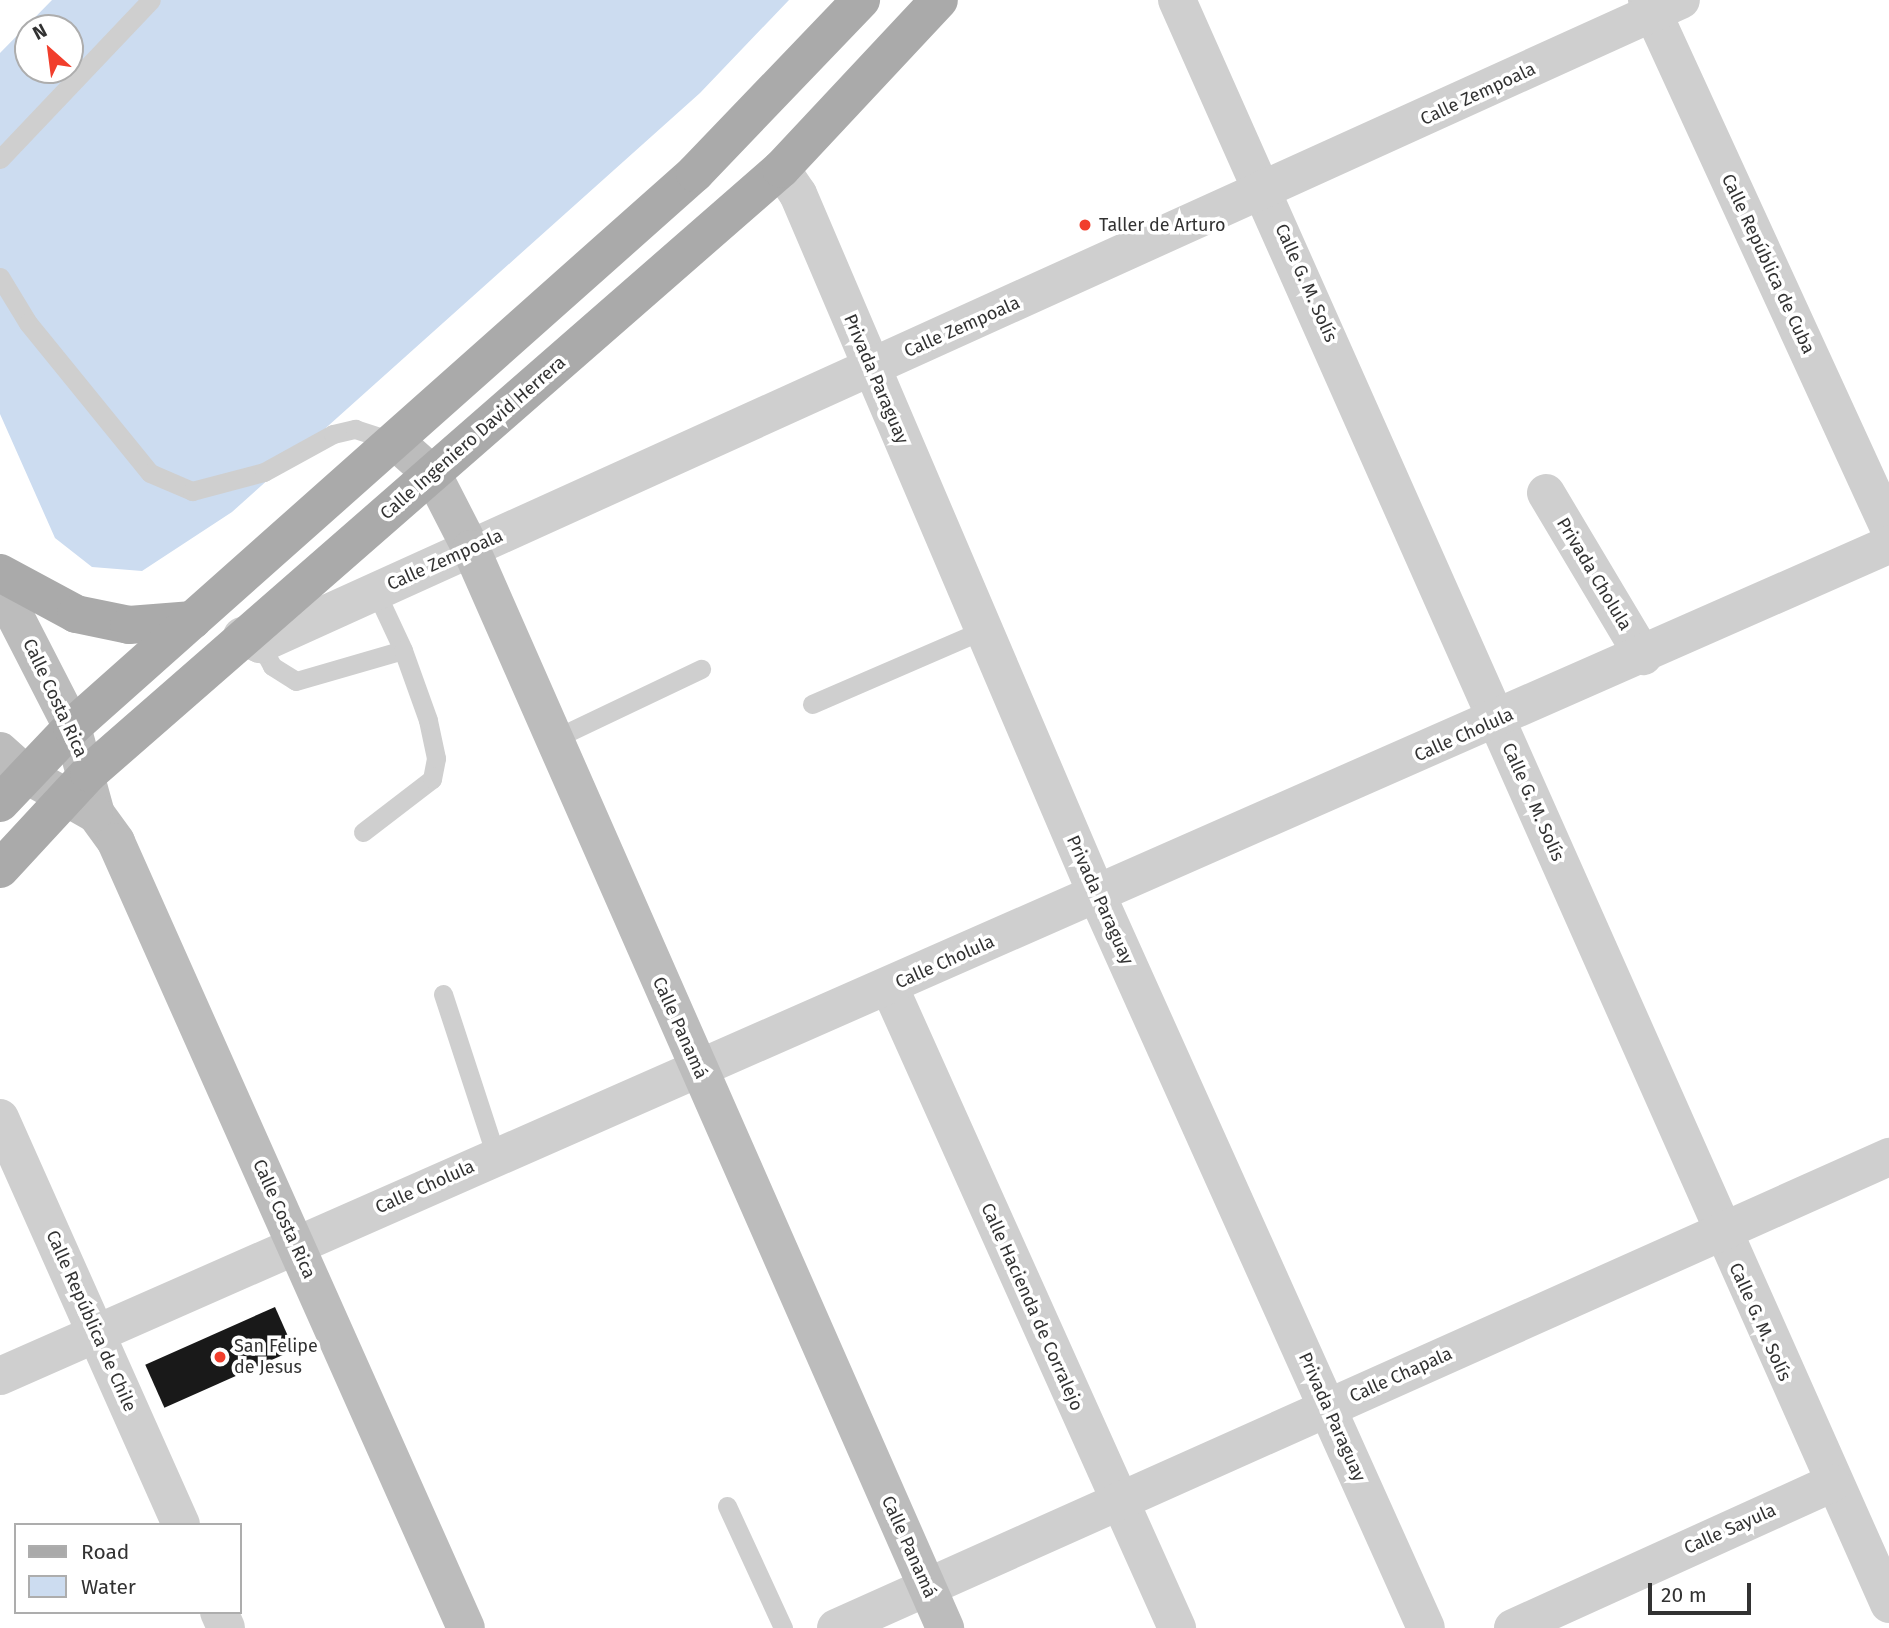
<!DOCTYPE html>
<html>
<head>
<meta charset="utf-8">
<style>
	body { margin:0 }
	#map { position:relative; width:1889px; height:1628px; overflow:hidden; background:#fff; font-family:"Fira Sans",sans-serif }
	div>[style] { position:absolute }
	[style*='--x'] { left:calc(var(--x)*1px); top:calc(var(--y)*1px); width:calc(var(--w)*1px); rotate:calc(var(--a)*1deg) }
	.water>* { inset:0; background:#ccdcf0 }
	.building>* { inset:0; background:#191919; transform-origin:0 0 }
	.lane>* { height:19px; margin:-9.5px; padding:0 9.5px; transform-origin:9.5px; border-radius:9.5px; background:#cfcfcf }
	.street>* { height:38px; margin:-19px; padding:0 19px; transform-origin:19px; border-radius:19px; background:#cfcfcf }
	.secondary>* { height:38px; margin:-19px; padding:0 19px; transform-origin:19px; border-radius:19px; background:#bcbcbc }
	.primary>* { height:38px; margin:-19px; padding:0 19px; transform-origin:19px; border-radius:19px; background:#aaa }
	.dots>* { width:19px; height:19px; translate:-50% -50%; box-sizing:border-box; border:4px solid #fff; border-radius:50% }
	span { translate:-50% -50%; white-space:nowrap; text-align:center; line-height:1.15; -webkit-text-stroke:7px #fff; paint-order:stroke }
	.street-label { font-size:18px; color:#323232 }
	.poi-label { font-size:18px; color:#323232 }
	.left { translate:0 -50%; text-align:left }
	.legend { position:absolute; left:14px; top:1523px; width:228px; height:91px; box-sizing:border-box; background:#fff; border:2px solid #adadad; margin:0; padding:9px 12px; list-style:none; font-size:21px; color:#323232 }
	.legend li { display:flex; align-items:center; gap:14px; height:35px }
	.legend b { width:35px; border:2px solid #adadad }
	.north { position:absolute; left:14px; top:14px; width:70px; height:70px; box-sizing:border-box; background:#fff; border:2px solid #adadad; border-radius:50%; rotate:332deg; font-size:19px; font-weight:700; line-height:28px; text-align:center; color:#323232 }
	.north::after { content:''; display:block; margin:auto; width:24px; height:32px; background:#f13e2c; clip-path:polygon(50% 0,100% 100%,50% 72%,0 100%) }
	.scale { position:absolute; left:1648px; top:1583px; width:103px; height:32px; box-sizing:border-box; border:4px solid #323232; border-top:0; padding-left:9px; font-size:21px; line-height:24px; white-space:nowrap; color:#323232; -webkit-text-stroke:5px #fff; paint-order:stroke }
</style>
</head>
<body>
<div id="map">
	<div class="water">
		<div style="clip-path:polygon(evenodd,52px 0,789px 0,700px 93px,232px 512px,142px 571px,92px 567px,55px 538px,0 414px,0 53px,52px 0,28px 28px,70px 28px,70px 70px,28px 70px,28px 28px)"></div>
	</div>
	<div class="building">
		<div style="left:275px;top:1307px;width:47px;height:142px;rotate:66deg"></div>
	</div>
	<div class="lane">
		<div style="--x:0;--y:159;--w:219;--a:-46.5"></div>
		<div style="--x:0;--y:277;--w:54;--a:58.7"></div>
		<div style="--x:28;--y:323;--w:193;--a:50.9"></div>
		<div style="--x:150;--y:473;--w:46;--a:23.2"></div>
		<div style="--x:192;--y:491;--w:74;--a:-14.8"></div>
		<div style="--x:264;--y:472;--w:79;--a:-28.8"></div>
		<div style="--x:333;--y:434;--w:23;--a:-13"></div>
		<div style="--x:355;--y:429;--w:42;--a:18"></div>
		<div style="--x:260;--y:644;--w:25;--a:61"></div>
		<div style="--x:272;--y:666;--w:28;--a:32"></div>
		<div style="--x:296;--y:681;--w:111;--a:-16.2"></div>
		<div style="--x:403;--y:650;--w:64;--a:-115"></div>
		<div style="--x:812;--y:704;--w:186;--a:-23.4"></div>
		<div style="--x:554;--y:739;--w:163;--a:-25.5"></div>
		<div style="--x:363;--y:832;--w:87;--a:-37.5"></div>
		<div style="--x:432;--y:779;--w:21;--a:-79"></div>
		<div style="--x:436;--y:758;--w:39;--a:-102"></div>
		<div style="--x:428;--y:720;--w:74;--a:-109.7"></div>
		<div style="--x:443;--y:994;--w:170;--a:71.9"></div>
		<div style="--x:727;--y:1506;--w:134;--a:65.3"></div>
	</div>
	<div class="street">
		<div style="--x:1177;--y:0;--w:1755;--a:66.06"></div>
		<div style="--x:1647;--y:0;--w:581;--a:65.38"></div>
		<div style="--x:781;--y:169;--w:30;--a:56"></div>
		<div style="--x:798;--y:194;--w:762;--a:66.9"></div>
		<div style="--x:1097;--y:895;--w:803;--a:65.83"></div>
		<div style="--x:1546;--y:493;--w:190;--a:59.2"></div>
		<div style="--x:242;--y:636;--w:20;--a:24"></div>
		<div style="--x:260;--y:644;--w:1560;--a:-24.38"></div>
		<div style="--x:889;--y:986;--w:704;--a:65.84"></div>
		<div style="--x:0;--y:1118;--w:445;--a:66"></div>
		<div style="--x:0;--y:1376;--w:2064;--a:-23.75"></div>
		<div style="--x:219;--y:1612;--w:17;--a:66"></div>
		<div style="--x:836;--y:1628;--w:1154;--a:-24.1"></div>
		<div style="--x:1513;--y:1628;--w:350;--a:-24.4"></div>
	</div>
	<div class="secondary">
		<div style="--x:396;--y:442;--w:50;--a:41.7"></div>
		<div style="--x:433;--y:475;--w:83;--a:62.8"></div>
		<div style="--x:471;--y:549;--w:1179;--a:66.28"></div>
		<div style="--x:0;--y:587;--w:157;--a:62.8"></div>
		<div style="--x:72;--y:727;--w:90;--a:74.6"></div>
		<div style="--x:96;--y:814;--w:34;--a:54"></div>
		<div style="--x:116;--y:842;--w:860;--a:66"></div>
		<div style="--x:0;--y:751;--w:36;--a:42"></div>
		<div style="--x:27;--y:775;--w:77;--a:29.6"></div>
	</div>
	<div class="primary">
		<div style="--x:0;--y:573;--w:86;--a:28.3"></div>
		<div style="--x:76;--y:614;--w:54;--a:11.7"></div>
		<div style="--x:129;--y:625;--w:64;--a:-4.5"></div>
		<div style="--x:0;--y:803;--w:105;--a:-46.5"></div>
		<div style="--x:72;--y:727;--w:834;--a:-41.64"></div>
		<div style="--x:695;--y:173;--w:240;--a:-46.2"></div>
		<div style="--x:0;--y:869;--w:131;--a:-47.2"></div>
		<div style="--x:89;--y:773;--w:919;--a:-41.12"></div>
		<div style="--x:781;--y:169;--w:231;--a:-46.9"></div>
	</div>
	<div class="dots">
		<div style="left:1085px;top:225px;background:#f13e2c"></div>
		<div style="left:220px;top:1357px;background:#f13e2c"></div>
	</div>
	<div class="street-label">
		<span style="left:1478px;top:94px;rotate:-25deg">Calle Zempoala</span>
		<span style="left:1768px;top:264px;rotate:65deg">Calle República de Cuba</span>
		<span style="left:1306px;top:283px;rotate:66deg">Calle G. M. Solís</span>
		<span style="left:962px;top:327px;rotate:-24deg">Calle Zempoala</span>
		<span style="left:876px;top:379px;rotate:67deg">Privada Paraguay</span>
		<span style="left:473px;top:438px;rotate:-41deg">Calle Ingeniero David Herrera</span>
		<span style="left:445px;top:560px;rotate:-24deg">Calle Zempoala</span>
		<span style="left:1594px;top:574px;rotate:59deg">Privada Cholula</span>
		<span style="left:55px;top:698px;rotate:65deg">Calle Costa Rica</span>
		<span style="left:1464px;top:735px;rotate:-24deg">Calle Cholula</span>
		<span style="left:1533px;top:802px;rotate:66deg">Calle G. M. Solís</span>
		<span style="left:1100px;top:900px;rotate:66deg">Privada Paraguay</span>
		<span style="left:945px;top:962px;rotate:-24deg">Calle Cholula</span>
		<span style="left:680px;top:1028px;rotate:66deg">Calle Panamá</span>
		<span style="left:425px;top:1187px;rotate:-24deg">Calle Cholula</span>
		<span style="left:284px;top:1219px;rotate:66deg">Calle Costa Rica</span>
		<span style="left:1032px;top:1307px;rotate:66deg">Calle Hacienda de Corralejo</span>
		<span style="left:91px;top:1321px;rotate:66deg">Calle República de Chile</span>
		<span style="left:1760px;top:1322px;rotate:66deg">Calle G. M. Solís</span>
		<span style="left:1401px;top:1375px;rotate:-24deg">Calle Chapala</span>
		<span style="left:1332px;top:1417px;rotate:66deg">Privada Paraguay</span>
		<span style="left:1730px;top:1529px;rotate:-24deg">Calle Sayula</span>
		<span style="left:909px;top:1547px;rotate:66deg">Calle Panamá</span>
	</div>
	<div class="poi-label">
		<span class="left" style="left:1099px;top:225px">Taller de Arturo</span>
		<span class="left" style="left:234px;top:1357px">San Felipe<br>de Jesus</span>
	</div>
	<ul class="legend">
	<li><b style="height:9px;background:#aaa"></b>Road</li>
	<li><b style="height:19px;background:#ccdcf0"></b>Water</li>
	</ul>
	<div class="north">N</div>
	<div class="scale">20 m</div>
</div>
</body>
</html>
